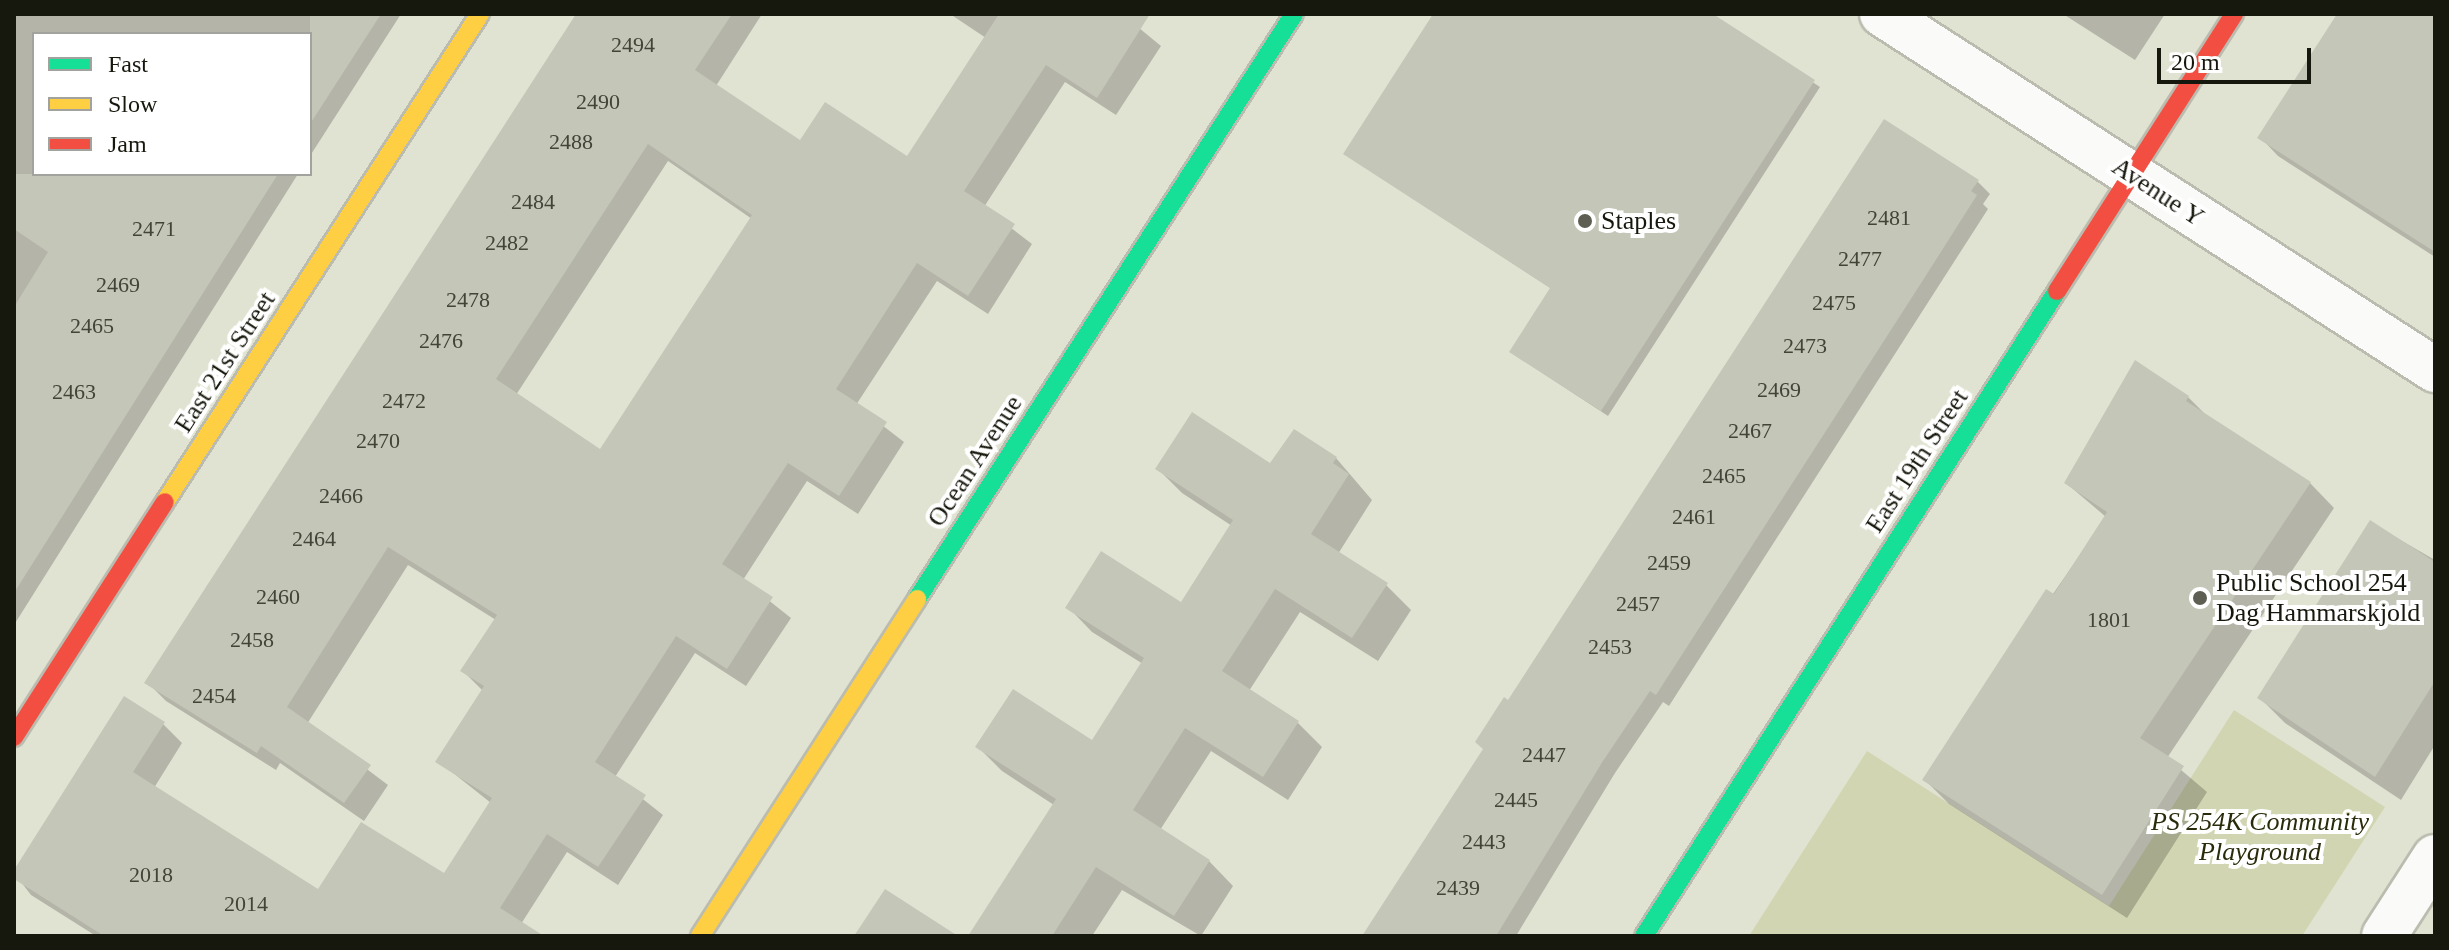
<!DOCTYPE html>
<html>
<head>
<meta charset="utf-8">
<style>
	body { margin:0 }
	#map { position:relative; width:2449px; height:950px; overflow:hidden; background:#e1e3d2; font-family:"Times New Roman",serif }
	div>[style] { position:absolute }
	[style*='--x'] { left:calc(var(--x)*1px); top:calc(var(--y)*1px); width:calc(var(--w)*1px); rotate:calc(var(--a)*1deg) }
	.green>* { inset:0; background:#d1d5b1 }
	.shadow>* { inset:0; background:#0003 }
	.building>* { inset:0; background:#c4c6b8 }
	.roads { filter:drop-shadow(2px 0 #bbbcaf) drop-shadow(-2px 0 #bbbcaf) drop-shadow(0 2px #bbbcaf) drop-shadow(0 -2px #bbbcaf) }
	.street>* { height:44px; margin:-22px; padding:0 22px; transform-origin:22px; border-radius:22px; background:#fafbf8 }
	.fast>* { height:18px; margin:-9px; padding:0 9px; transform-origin:9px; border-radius:9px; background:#16e098 }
	.slow>* { height:18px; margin:-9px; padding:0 9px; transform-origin:9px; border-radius:9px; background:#ffcf43 }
	.jam>* { height:18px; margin:-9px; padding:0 9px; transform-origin:9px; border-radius:9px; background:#f24e42 }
	.dots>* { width:22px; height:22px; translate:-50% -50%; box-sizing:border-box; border:4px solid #fff; border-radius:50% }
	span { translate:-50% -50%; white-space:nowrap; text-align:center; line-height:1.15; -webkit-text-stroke:8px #fff; paint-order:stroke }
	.number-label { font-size:22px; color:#424438 }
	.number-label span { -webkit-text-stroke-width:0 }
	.street-label { font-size:26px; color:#17180d }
	.poi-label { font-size:26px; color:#17180d }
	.left { translate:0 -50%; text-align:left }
	.park-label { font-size:26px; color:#2a2b0b; font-style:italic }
	.frame { position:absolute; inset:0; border:16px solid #17180d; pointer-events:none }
	.legend { position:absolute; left:32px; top:32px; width:280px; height:144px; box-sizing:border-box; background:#fff; border:2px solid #a2a39e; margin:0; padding:10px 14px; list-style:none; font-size:24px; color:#17180d }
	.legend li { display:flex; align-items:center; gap:16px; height:40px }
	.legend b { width:40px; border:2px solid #a2a39e }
	.scale { position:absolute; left:2157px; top:48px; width:154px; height:36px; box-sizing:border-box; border:4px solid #17180d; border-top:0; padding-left:10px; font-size:24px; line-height:28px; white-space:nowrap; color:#17180d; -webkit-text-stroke:6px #fff; paint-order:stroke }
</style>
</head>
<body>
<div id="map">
	<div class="green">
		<div style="clip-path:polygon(2234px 710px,2385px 807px,2302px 936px,1749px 936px,1867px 751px,2109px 906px)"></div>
	</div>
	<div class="shadow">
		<div style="clip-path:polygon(14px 14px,401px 14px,310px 156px,310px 34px,34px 34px,34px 174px,298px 174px,14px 625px)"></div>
		<div style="clip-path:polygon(evenodd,577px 14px,762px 14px,716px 86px,801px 143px,908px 159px,986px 38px,950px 14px,1122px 14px,1161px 46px,1116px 115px,1065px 82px,984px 207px,1032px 244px,988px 314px,937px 281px,856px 405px,904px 442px,858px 514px,807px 481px,743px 580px,791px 618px,746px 686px,695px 653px,615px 777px,663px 815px,618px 885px,567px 852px,521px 924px,540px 936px,96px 936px,31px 895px,14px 873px,163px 724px,182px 743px,154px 788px,319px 892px,444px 876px,491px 803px,438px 761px,483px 691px,463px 671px,496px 620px,408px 565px,307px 724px,388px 785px,364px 821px,280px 763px,276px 770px,166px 701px,147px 682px,577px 14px,668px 161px,752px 219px,601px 452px,516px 395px,668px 161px)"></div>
		<div style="clip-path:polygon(1435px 14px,1710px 14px,1820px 87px,1608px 416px,1518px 357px,1552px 289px,1345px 154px)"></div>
		<div style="clip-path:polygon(2063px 14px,2165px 14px,2135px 60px)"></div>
		<div style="clip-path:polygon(2339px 14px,2435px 14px,2435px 257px,2278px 156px,2260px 137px)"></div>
		<div style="clip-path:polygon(1977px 181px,1990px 194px,1983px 204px,1988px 209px,1669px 706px,1663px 702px,1615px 773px,1516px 936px,1366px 936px,1485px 750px,1509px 702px)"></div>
		<div style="clip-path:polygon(2188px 397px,2209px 418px,2310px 483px,2334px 508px,2167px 758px,2207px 792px,2127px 918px,1949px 804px,1925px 780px,2106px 517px,2066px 483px)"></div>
		<div style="clip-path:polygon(1294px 432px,1336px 458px,1372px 500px,1338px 554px,1386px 585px,1411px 610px,1378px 661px,1300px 612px,1249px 691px,1298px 723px,1322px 747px,1288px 800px,1211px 751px,1160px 830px,1209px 861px,1233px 886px,1201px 936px,1122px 890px,1092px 936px,970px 936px,1054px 805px,1002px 771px,978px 747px,1093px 742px,1143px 664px,1092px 632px,1068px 607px,1182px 604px,1232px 526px,1182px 493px,1158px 469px,1271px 466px)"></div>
		<div style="clip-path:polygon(2371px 523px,2435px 560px,2435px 745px,2401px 800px,2285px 723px,2260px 698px)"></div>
	</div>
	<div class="building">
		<div style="clip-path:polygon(310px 14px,381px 14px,310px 124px)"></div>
		<div style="clip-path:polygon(evenodd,576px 14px,732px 14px,695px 70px,800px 140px,825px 102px,907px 156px,999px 14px,1150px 14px,1097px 98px,1046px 65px,964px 191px,1015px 224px,968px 296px,917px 263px,836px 389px,887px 422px,839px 496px,788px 463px,722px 564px,773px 597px,727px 669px,676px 636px,595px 762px,646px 795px,598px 867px,547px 834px,500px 908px,544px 936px,104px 936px,14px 879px,14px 870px,124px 696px,165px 722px,133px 772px,318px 889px,361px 822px,444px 873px,492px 798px,435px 762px,484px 686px,460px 671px,497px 615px,388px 547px,287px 707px,371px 765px,344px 803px,261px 746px,257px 753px,144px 683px,576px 14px,648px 144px,752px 215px,600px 449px,496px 379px,648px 144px)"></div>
		<div style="clip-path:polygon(1433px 14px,1713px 14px,1815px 80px,1601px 411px,1509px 352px,1550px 288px,1343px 154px)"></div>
		<div style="clip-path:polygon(2337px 14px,2435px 14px,2435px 252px,2257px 138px)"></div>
		<div style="clip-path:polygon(1884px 119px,1979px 180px,1971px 191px,1977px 195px,1925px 277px,1656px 695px,1650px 691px,1603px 761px,1496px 936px,1362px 936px,1483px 749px,1475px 742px,1504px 697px,1508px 700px)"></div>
		<div style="clip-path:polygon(14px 174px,278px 174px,14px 593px,14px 307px,48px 252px,14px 229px)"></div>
		<div style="clip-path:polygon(2135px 360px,2189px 396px,2186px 401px,2311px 482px,2140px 738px,2184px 766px,2102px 895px,1922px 780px,2046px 589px,2054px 594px,2107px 512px,2064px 483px)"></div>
		<div style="clip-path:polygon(1192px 412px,1270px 463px,1294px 429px,1337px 457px,1333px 463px,1349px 474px,1311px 534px,1388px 583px,1352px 638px,1275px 589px,1222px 671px,1299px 721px,1263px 777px,1185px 728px,1133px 810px,1210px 860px,1174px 916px,1096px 867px,1052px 936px,968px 936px,1056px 799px,975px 747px,1013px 689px,1092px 740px,1144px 658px,1065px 608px,1101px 551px,1181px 602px,1233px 520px,1155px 469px)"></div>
		<div style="clip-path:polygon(2370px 520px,2435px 562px,2435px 681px,2375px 777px,2257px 698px)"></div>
		<div style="clip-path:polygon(885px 889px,958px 936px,854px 936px)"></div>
	</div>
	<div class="roads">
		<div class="street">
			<div style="--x:1882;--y:14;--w:658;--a:32.77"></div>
			<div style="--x:2384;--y:936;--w:94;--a:-57.2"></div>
		</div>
		<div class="fast">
			<div style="--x:917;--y:599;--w:696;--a:-57.2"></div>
			<div style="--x:1644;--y:936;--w:766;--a:-57.37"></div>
		</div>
		<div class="slow">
			<div style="--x:165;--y:502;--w:581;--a:-57.16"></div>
			<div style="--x:700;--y:936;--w:401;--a:-57.2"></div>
		</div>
		<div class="jam">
			<div style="--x:2057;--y:291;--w:329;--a:-57.4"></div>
			<div style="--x:14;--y:737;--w:279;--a:-57.3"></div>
		</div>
	</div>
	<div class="dots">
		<div style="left:1585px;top:221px;background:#5e5f52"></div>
		<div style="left:2200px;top:598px;background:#5e5f52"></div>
	</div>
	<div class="number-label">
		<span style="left:633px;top:45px">2494</span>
		<span style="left:598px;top:102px">2490</span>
		<span style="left:571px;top:142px">2488</span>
		<span style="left:533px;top:202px">2484</span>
		<span style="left:1889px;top:218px">2481</span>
		<span style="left:154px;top:229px">2471</span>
		<span style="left:507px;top:243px">2482</span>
		<span style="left:1860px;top:259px">2477</span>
		<span style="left:118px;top:285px">2469</span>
		<span style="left:468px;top:300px">2478</span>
		<span style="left:1834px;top:303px">2475</span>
		<span style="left:92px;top:326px">2465</span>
		<span style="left:441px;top:341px">2476</span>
		<span style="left:1805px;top:346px">2473</span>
		<span style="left:1779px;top:390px">2469</span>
		<span style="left:74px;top:392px">2463</span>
		<span style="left:404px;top:401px">2472</span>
		<span style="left:1750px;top:431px">2467</span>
		<span style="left:378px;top:441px">2470</span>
		<span style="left:1724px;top:476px">2465</span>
		<span style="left:341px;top:496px">2466</span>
		<span style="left:1694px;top:517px">2461</span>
		<span style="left:314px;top:539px">2464</span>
		<span style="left:1669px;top:563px">2459</span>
		<span style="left:278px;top:597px">2460</span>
		<span style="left:1638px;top:604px">2457</span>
		<span style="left:2109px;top:620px">1801</span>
		<span style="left:252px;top:640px">2458</span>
		<span style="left:1610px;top:647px">2453</span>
		<span style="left:214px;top:696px">2454</span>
		<span style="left:1544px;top:755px">2447</span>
		<span style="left:1516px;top:800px">2445</span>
		<span style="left:1484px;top:842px">2443</span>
		<span style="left:151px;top:875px">2018</span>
		<span style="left:1458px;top:888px">2439</span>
		<span style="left:246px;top:904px">2014</span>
	</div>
	<div class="street-label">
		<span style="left:2158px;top:192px;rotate:33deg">Avenue Y</span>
		<span style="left:225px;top:362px;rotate:-57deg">East 21st Street</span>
		<span style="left:975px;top:461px;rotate:-57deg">Ocean Avenue</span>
		<span style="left:1917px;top:461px;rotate:-57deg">East 19th Street</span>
	</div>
	<div class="poi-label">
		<span class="left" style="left:1601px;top:221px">Staples</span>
		<span class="left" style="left:2216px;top:598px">Public School 254<br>Dag Hammarskjold</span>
	</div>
	<div class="park-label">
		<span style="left:2260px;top:837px">PS 254K Community<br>Playground</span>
	</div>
	<div class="frame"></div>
	<ul class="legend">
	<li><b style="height:10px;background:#16e098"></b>Fast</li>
	<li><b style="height:10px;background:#ffcf43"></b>Slow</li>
	<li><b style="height:10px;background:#f24e42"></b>Jam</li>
	</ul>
	<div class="scale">20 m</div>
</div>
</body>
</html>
